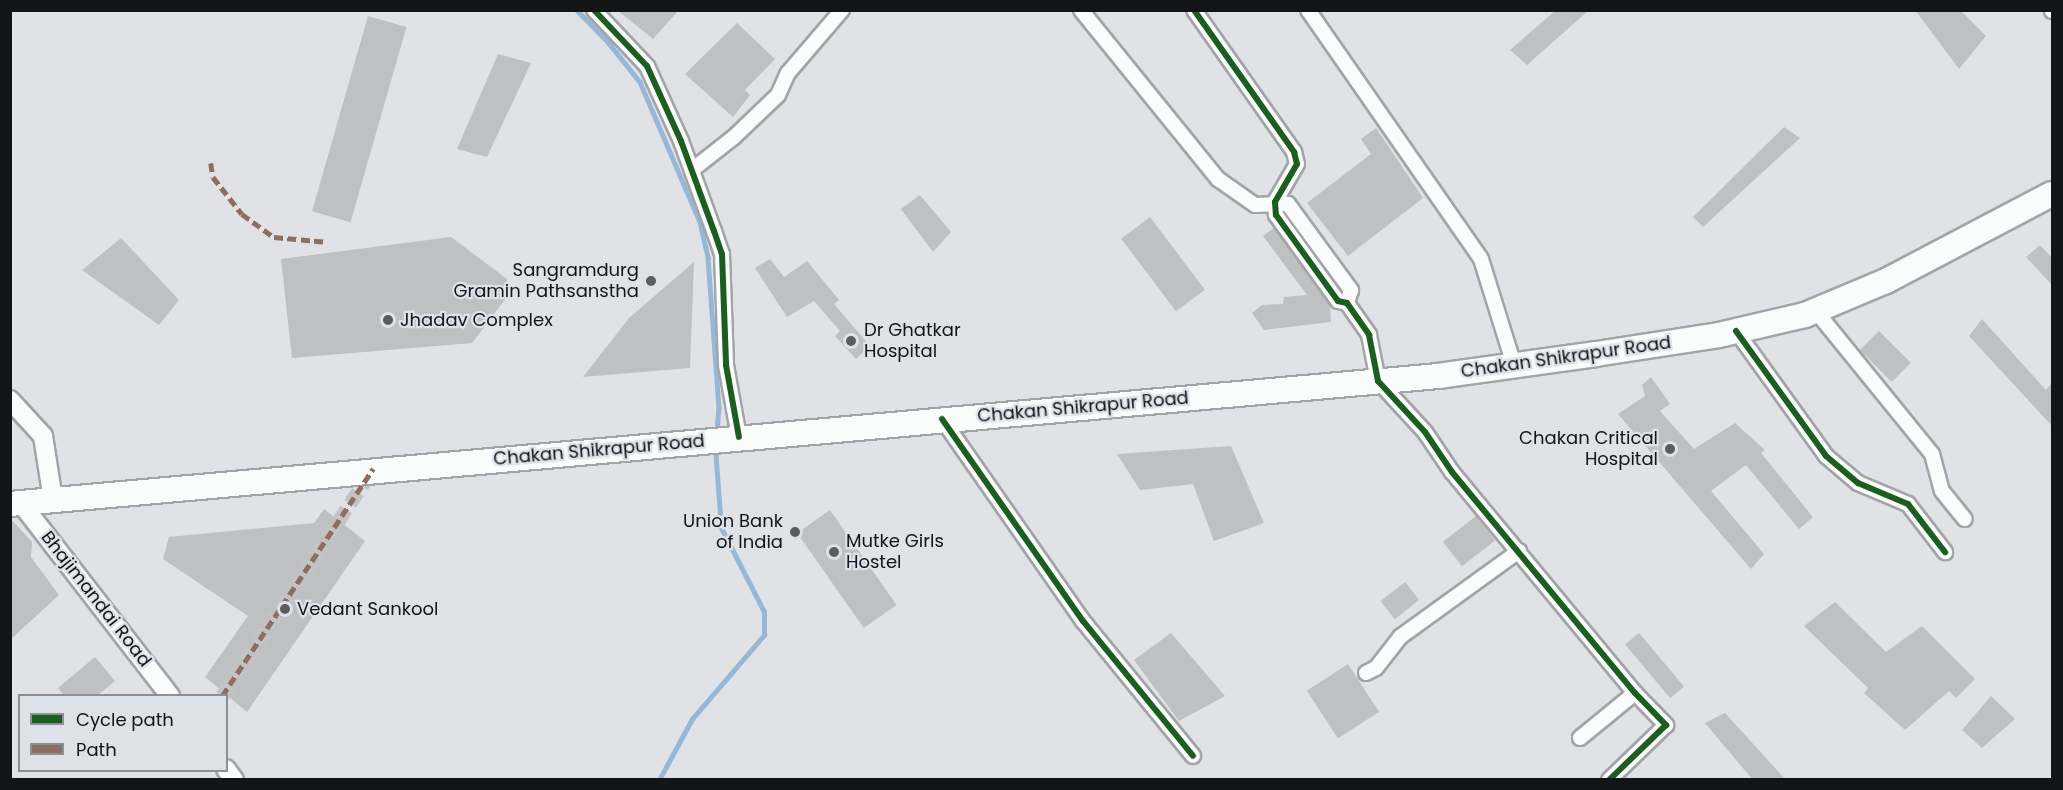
<!DOCTYPE html>
<html>
<head>
<meta charset="utf-8">
<style>
	body { margin:0 }
	#map { position:relative; width:2063px; height:790px; overflow:hidden; background:#e0e2e5; font-family:Poppins,sans-serif }
	div>[style] { position:absolute }
	[style*='--x'] { left:calc(var(--x)*1px); top:calc(var(--y)*1px); width:calc(var(--w)*1px); rotate:calc(var(--a)*1deg) }
	.stream>* { height:4.5px; margin:-2.25px; padding:0 2.25px; transform-origin:2.25px; border-radius:2.25px; background:#97b7d9 }
	.building>* { inset:0; background:#bec0c2; transform-origin:0 0 }
	.street-tunnel>* { height:14px; margin-top:-7px; transform-origin:0; background:repeating-linear-gradient(90deg,#c1c3c6 0 14px,transparent 0 21px) }
	.roads { filter:drop-shadow(2px 0 #a2a4a7) drop-shadow(-2px 0 #a2a4a7) drop-shadow(0 2px #a2a4a7) drop-shadow(0 -2px #a2a4a7) }
	.street>* { height:14px; margin:-7px; padding:0 7px; transform-origin:7px; border-radius:7px; background:#fafbfb }
	.secondary>* { height:18px; margin:-9px; padding:0 9px; transform-origin:9px; border-radius:9px; background:#fafbfb }
	.highway>* { height:24px; margin:-12px; padding:0 12px; transform-origin:12px; border-radius:12px; background:#fafbfb }
	.quiet>* { height:4.5px; margin-top:-2.25px; transform-origin:0; background:repeating-linear-gradient(90deg,#8d6e63 0 9px,transparent 0 13.5px) }
	.cycleway>* { height:6px; margin:-3px; padding:0 3px; transform-origin:3px; border-radius:3px; background:#1b5e20 }
	.dots>* { width:16px; height:16px; translate:-50% -50%; box-sizing:border-box; border:3px solid #dde1e8; border-radius:50% }
	span { translate:-50% -50%; white-space:nowrap; text-align:center; line-height:1.15; -webkit-text-stroke:4.5px #dde1e8; paint-order:stroke }
	.poi-label { font-size:18px; color:#131417 }
	.right { translate:-100% -50%; text-align:right }
	.left { translate:0 -50%; text-align:left }
	.street-label { font-size:18px; color:#131417 }
	.frame { position:absolute; inset:0; border:12px solid #131417; pointer-events:none }
	.legend { position:absolute; left:18px; top:694px; width:210px; height:78px; box-sizing:border-box; background:#dde1e8; border:2px solid #8c8f94; margin:0; padding:8px 10px; list-style:none; font-size:18px; color:#131417 }
	.legend li { display:flex; align-items:center; gap:12px; height:30px }
	.legend b { width:30px; border:2px solid #8c8f94 }
</style>
</head>
<body>
<div id="map">
	<div class="stream">
		<div style="--x:577;--y:10;--w:45;--a:45.9"></div>
		<div style="--x:608;--y:42;--w:51;--a:51.3"></div>
		<div style="--x:640;--y:82;--w:152;--a:66.8"></div>
		<div style="--x:700;--y:222;--w:37;--a:77"></div>
		<div style="--x:708;--y:258;--w:150;--a:85.8"></div>
		<div style="--x:719;--y:408;--w:24;--a:95"></div>
		<div style="--x:659;--y:780;--w:69;--a:-61.6"></div>
		<div style="--x:692;--y:719;--w:111;--a:-49.4"></div>
		<div style="--x:764;--y:635;--w:23;--a:-90"></div>
		<div style="--x:764;--y:612;--w:94;--a:-117.1"></div>
		<div style="--x:721;--y:528;--w:79;--a:-94.3"></div>
	</div>
	<div class="building">
		<div style="clip-path:polygon(617px 10px,679px 10px,653px 39px)"></div>
		<div style="clip-path:polygon(1556px 10px,1589px 10px,1527px 65px,1510px 50px)"></div>
		<div style="clip-path:polygon(1915px 10px,1960px 10px,1986px 36px,1959px 69px)"></div>
		<div style="left:368px;top:16px;width:40px;height:203px;rotate:16deg"></div>
		<div style="clip-path:polygon(737px 23px,775px 59px,745px 90px,750px 95px,733px 117px,685px 74px)"></div>
		<div style="clip-path:polygon(498px 54px,531px 63px,487px 157px,457px 149px)"></div>
		<div style="clip-path:polygon(1784px 127px,1800px 138px,1703px 227px,1693px 217px)"></div>
		<div style="clip-path:polygon(1376px 128px,1423px 198px,1348px 256px,1307px 203px,1371px 154px,1361px 139px)"></div>
		<div style="clip-path:polygon(920px 195px,951px 232px,933px 252px,901px 209px)"></div>
		<div style="left:1150px;top:217px;width:91px;height:36px;rotate:53deg"></div>
		<div style="clip-path:polygon(1274px 228px,1330px 306px,1331px 322px,1264px 330px,1252px 313px,1262px 305px,1283px 304px,1284px 297px,1307px 295px,1263px 236px)"></div>
		<div style="clip-path:polygon(451px 237px,507px 279px,507px 297px,472px 343px,292px 358px,281px 259px)"></div>
		<div style="clip-path:polygon(121px 238px,179px 300px,159px 325px,82px 270px)"></div>
		<div style="clip-path:polygon(2040px 245px,2052px 258px,2052px 285px,2026px 257px)"></div>
		<div style="clip-path:polygon(770px 259px,784px 277px,807px 261px,839px 300px,834px 304px,870px 346px,856px 359px,835px 336px,840px 331px,814px 301px,787px 317px,755px 268px)"></div>
		<div style="clip-path:polygon(694px 262px,690px 368px,583px 377px,629px 318px)"></div>
		<div style="clip-path:polygon(1982px 319px,2046px 390px,2052px 383px,2052px 426px,1969px 336px)"></div>
		<div style="left:1879px;top:331px;width:45px;height:27px;rotate:45deg"></div>
		<div style="clip-path:polygon(1651px 377px,1670px 404px,1660px 411px,1694px 449px,1735px 423px,1765px 450px,1761px 453px,1813px 517px,1799px 529px,1746px 465px,1711px 491px,1764px 554px,1751px 569px,1618px 414px,1645px 396px,1642px 385px)"></div>
		<div style="clip-path:polygon(1231px 446px,1264px 523px,1214px 541px,1193px 484px,1140px 490px,1117px 454px)"></div>
		<div style="clip-path:polygon(324px 509px,365px 541px,247px 712px,205px 677px,248px 616px,163px 559px,169px 537px,314px 523px)"></div>
		<div style="left:830px;top:510px;width:116px;height:40px;rotate:55deg"></div>
		<div style="left:1476px;top:516px;width:31px;height:42px;rotate:52deg"></div>
		<div style="clip-path:polygon(10px 518px,32px 542px,31px 557px,59px 595px,10px 640px)"></div>
		<div style="left:1405px;top:582px;width:23px;height:31px;rotate:52deg"></div>
		<div style="clip-path:polygon(1835px 602px,1886px 652px,1922px 626px,1975px 679px,1956px 698px,1949px 691px,1905px 730px,1864px 693px,1868px 688px,1804px 626px)"></div>
		<div style="clip-path:polygon(1171px 633px,1225px 696px,1179px 721px,1134px 660px)"></div>
		<div style="left:1639px;top:633px;width:70px;height:18px;rotate:50deg"></div>
		<div style="clip-path:polygon(95px 657px,115px 681px,97px 696px,64px 696px,58px 688px)"></div>
		<div style="left:1348px;top:664px;width:57px;height:49px;rotate:57deg"></div>
		<div style="clip-path:polygon(1991px 696px,2015px 719px,1982px 748px,1962px 730px)"></div>
		<div style="clip-path:polygon(1725px 713px,1786px 780px,1753px 780px,1705px 723px)"></div>
	</div>
	<div class="street-tunnel">
		<div style="--x:222;--y:696;--w:272;--a:-56.3"></div>
	</div>
	<div class="roads">
		<div class="street">
			<div style="--x:594;--y:10;--w:77;--a:46.6"></div>
			<div style="--x:647;--y:66;--w:82;--a:65.6"></div>
			<div style="--x:681;--y:141;--w:96;--a:69.9"></div>
			<div style="--x:714;--y:231;--w:24;--a:71"></div>
			<div style="--x:722;--y:254;--w:111;--a:87.9"></div>
			<div style="--x:726;--y:365;--w:73;--a:79.8"></div>
			<div style="--x:1081;--y:10;--w:218;--a:51"></div>
			<div style="--x:1218;--y:179;--w:45;--a:35.1"></div>
			<div style="--x:1255;--y:205;--w:33;--a:-2"></div>
			<div style="--x:1288;--y:204;--w:107;--a:53.8"></div>
			<div style="--x:1351;--y:290;--w:14;--a:107"></div>
			<div style="--x:1194;--y:10;--w:174;--a:54.8"></div>
			<div style="--x:1294;--y:152;--w:12;--a:76"></div>
			<div style="--x:1297;--y:164;--w:44;--a:120.1"></div>
			<div style="--x:1275;--y:202;--w:13;--a:86"></div>
			<div style="--x:1276;--y:215;--w:106;--a:54.2"></div>
			<div style="--x:1338;--y:301;--w:9;--a:13"></div>
			<div style="--x:1347;--y:303;--w:39;--a:55"></div>
			<div style="--x:1369;--y:335;--w:47;--a:78.9"></div>
			<div style="--x:1378;--y:381;--w:69;--a:47.3"></div>
			<div style="--x:1425;--y:432;--w:48;--a:56"></div>
			<div style="--x:1452;--y:472;--w:287;--a:50.4"></div>
			<div style="--x:1635;--y:693;--w:45;--a:45.9"></div>
			<div style="--x:1666;--y:725;--w:79;--a:136"></div>
			<div style="--x:1308;--y:10;--w:303;--a:55.2"></div>
			<div style="--x:1481;--y:259;--w:111;--a:72.7"></div>
			<div style="--x:2052;--y:10;--w:1;--a:90"></div>
			<div style="--x:692;--y:170;--w:53;--a:-38.2"></div>
			<div style="--x:734;--y:137;--w:61;--a:-43.7"></div>
			<div style="--x:778;--y:95;--w:24;--a:-66"></div>
			<div style="--x:788;--y:73;--w:83;--a:-49.4"></div>
			<div style="--x:1815;--y:310;--w:186;--a:50.9"></div>
			<div style="--x:1932;--y:454;--w:38;--a:75"></div>
			<div style="--x:1942;--y:491;--w:36;--a:51"></div>
			<div style="--x:1736;--y:331;--w:154;--a:54.2"></div>
			<div style="--x:1826;--y:456;--w:42;--a:40.2"></div>
			<div style="--x:1858;--y:483;--w:54;--a:22.8"></div>
			<div style="--x:1908;--y:504;--w:61;--a:52.4"></div>
			<div style="--x:942;--y:419;--w:246;--a:55.1"></div>
			<div style="--x:1083;--y:621;--w:174;--a:50.8"></div>
			<div style="--x:1366;--y:673;--w:11;--a:-27"></div>
			<div style="--x:1376;--y:668;--w:39;--a:-52"></div>
			<div style="--x:1400;--y:637;--w:147;--a:-35.9"></div>
			<div style="--x:1580;--y:738;--w:71;--a:-39.3"></div>
		</div>
		<div class="secondary">
			<div style="--x:10;--y:400;--w:49;--a:47.5"></div>
			<div style="--x:43;--y:436;--w:65;--a:81.1"></div>
			<div style="--x:21;--y:503;--w:244;--a:52.3"></div>
			<div style="--x:226;--y:769;--w:14;--a:54"></div>
		</div>
		<div class="highway">
			<div style="--x:10;--y:504;--w:1434;--a:-5.12"></div>
			<div style="--x:1438;--y:376;--w:160;--a:-7.9"></div>
			<div style="--x:1596;--y:354;--w:124;--a:-8.8"></div>
			<div style="--x:1719;--y:335;--w:88;--a:-13.1"></div>
			<div style="--x:1805;--y:315;--w:88;--a:-22.8"></div>
			<div style="--x:1886;--y:281;--w:187;--a:-27.7"></div>
		</div>
	</div>
	<div class="quiet">
		<div style="--x:211;--y:163;--w:14;--a:82"></div>
		<div style="--x:213;--y:177;--w:47;--a:51.9"></div>
		<div style="--x:242;--y:214;--w:39;--a:36"></div>
		<div style="--x:274;--y:237;--w:54;--a:5.3"></div>
		<div style="--x:222;--y:696;--w:273;--a:-56.4"></div>
	</div>
	<div class="cycleway">
		<div style="--x:594;--y:10;--w:77;--a:46.6"></div>
		<div style="--x:647;--y:66;--w:82;--a:65.6"></div>
		<div style="--x:681;--y:141;--w:96;--a:69.9"></div>
		<div style="--x:714;--y:231;--w:24;--a:71"></div>
		<div style="--x:722;--y:254;--w:111;--a:87.9"></div>
		<div style="--x:726;--y:365;--w:73;--a:79.8"></div>
		<div style="--x:1194;--y:10;--w:174;--a:54.8"></div>
		<div style="--x:1294;--y:152;--w:12;--a:76"></div>
		<div style="--x:1297;--y:164;--w:44;--a:120.1"></div>
		<div style="--x:1275;--y:202;--w:13;--a:86"></div>
		<div style="--x:1276;--y:215;--w:106;--a:54.2"></div>
		<div style="--x:1338;--y:301;--w:9;--a:13"></div>
		<div style="--x:1347;--y:303;--w:39;--a:55"></div>
		<div style="--x:1369;--y:335;--w:47;--a:78.9"></div>
		<div style="--x:1378;--y:381;--w:69;--a:47.3"></div>
		<div style="--x:1425;--y:432;--w:48;--a:56"></div>
		<div style="--x:1452;--y:472;--w:287;--a:50.4"></div>
		<div style="--x:1635;--y:693;--w:45;--a:45.9"></div>
		<div style="--x:1666;--y:725;--w:79;--a:136"></div>
		<div style="--x:1736;--y:331;--w:154;--a:54.2"></div>
		<div style="--x:1826;--y:456;--w:42;--a:40.2"></div>
		<div style="--x:1858;--y:483;--w:54;--a:22.8"></div>
		<div style="--x:1908;--y:504;--w:61;--a:52.4"></div>
		<div style="--x:942;--y:419;--w:246;--a:55.1"></div>
		<div style="--x:1083;--y:621;--w:174;--a:50.8"></div>
	</div>
	<div class="dots">
		<div style="left:651px;top:281px;background:#5b5c5f"></div>
		<div style="left:388px;top:320px;background:#5b5c5f"></div>
		<div style="left:851px;top:341px;background:#5b5c5f"></div>
		<div style="left:1670px;top:449px;background:#5b5c5f"></div>
		<div style="left:795px;top:532px;background:#5b5c5f"></div>
		<div style="left:834px;top:552px;background:#5b5c5f"></div>
		<div style="left:285px;top:609px;background:#5b5c5f"></div>
	</div>
	<div class="poi-label">
		<span class="right" style="left:639px;top:281px">Sangramdurg<br>Gramin Pathsanstha</span>
		<span class="left" style="left:400px;top:320px">Jhadav Complex</span>
		<span class="left" style="left:864px;top:341px">Dr Ghatkar<br>Hospital</span>
		<span class="right" style="left:1658px;top:449px">Chakan Critical<br>Hospital</span>
		<span class="right" style="left:783px;top:532px">Union Bank<br>of India</span>
		<span class="left" style="left:846px;top:552px">Mutke Girls<br>Hostel</span>
		<span class="left" style="left:297px;top:609px">Vedant Sankool</span>
	</div>
	<div class="street-label">
		<span style="left:1566px;top:357px;rotate:-8deg">Chakan Shikrapur Road</span>
		<span style="left:1083px;top:407px;rotate:-5deg">Chakan Shikrapur Road</span>
		<span style="left:599px;top:450px;rotate:-5deg">Chakan Shikrapur Road</span>
		<span style="left:96px;top:599px;rotate:52deg">Bhajimandai Road</span>
	</div>
	<div class="frame"></div>
	<ul class="legend">
	<li><b style="height:8px;background:#1b5e20"></b>Cycle path</li>
	<li><b style="height:8px;background:#8d6e63"></b>Path</li>
	</ul>
</div>
</body>
</html>
